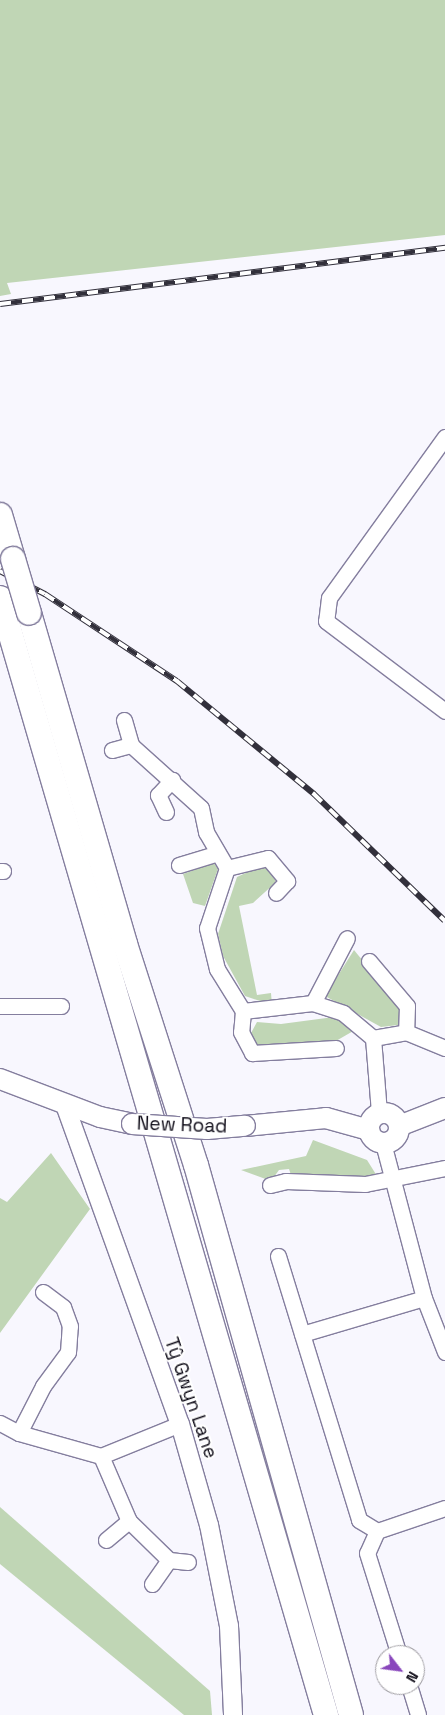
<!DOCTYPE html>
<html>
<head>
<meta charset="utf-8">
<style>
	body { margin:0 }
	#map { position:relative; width:445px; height:1715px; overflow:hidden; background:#f8f7fe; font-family:"Space Grotesk",sans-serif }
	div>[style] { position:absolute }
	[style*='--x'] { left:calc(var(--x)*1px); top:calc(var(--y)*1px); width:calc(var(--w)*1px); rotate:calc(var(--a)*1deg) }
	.green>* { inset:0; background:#c0d6b5 }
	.roads { filter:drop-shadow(1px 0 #847e9e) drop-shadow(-1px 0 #847e9e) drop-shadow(0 1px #847e9e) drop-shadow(0 -1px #847e9e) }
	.minor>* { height:15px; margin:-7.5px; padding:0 7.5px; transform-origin:7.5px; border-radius:7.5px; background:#fff }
	.tertiary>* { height:18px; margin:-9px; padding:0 9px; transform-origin:9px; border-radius:9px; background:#fff }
	.secondary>* { height:20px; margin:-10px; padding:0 10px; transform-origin:10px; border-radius:10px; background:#fff }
	.secondary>.ring { margin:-10px; padding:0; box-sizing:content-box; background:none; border:20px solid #fff; border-radius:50% }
	.trunk>* { height:24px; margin:-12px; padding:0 12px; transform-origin:12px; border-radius:12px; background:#fff }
	.rail>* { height:5.5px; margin-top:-2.75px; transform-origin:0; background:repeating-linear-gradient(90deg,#fff 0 11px,#32303b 0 22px); box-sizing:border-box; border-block:1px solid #32303b }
	.bridges { filter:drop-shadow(1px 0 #847e9e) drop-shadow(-1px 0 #847e9e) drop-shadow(0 1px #847e9e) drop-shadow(0 -1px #847e9e) }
	.secondary-bridge>* { height:20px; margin:-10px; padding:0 10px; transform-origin:10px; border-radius:10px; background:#fff }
	.trunk-bridge>* { height:24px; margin:-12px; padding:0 12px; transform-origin:12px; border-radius:12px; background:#fff }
	span { translate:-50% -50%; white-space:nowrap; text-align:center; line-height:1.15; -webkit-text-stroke:4px #fff; paint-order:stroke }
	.street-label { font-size:19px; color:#0e0b17 }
	.north { position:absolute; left:375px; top:1645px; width:50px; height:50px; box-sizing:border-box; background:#fff; border:1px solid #9f9da2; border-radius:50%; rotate:120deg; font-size:14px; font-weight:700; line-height:20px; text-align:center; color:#0e0b17 }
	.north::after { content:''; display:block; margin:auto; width:18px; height:22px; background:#8947bc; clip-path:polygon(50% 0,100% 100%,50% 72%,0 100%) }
</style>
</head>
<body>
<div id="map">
	<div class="green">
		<div style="clip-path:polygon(0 0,445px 0,445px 235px,7px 283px,11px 294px,0 296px)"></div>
		<div style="clip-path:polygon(214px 863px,218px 869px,205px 906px,193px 903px,183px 874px)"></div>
		<div style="clip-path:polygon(265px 864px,276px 877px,275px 883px,253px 903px,239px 906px,257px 995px,271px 993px,272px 1005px,245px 996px,223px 956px,218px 934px,237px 877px)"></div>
		<div style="clip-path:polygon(354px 950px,403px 1010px,398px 1025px,381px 1027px,325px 996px)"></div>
		<div style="clip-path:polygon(334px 1017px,355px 1030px,329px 1045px,258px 1049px,250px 1035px,257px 1022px,281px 1024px)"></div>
		<div style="clip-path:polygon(313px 1140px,367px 1160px,377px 1176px,353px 1180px,291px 1175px,289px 1169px,279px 1170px,271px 1181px,241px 1170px,306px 1156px)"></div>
		<div style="clip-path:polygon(51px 1153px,90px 1209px,0 1333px,0 1198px,7px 1202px)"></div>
		<div style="clip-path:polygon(0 1507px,210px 1691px,212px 1715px,184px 1715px,0 1564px)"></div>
	</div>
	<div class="roads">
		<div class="minor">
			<div style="--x:445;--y:437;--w:198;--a:125.8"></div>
			<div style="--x:329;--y:598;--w:23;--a:97"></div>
			<div style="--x:326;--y:621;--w:149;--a:37.1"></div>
			<div style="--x:124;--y:720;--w:26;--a:74"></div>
			<div style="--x:112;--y:750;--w:20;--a:-15"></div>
			<div style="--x:131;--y:745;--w:94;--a:42"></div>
			<div style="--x:201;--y:808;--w:25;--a:78"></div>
			<div style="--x:206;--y:832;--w:42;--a:59.7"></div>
			<div style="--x:227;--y:868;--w:63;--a:108.4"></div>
			<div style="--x:207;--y:928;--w:42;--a:76.3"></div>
			<div style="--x:217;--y:969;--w:49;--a:58.2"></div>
			<div style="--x:243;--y:1011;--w:70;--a:-6.5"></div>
			<div style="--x:313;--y:1003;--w:32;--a:18"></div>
			<div style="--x:343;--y:1013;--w:39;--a:40"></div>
			<div style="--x:373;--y:1038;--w:75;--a:85.4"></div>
			<div style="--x:166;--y:812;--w:19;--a:-115"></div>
			<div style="--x:158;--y:795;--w:21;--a:-47"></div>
			<div style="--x:179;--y:865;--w:39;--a:-17"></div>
			<div style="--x:227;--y:868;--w:42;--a:-13.7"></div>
			<div style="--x:268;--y:858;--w:30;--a:50"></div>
			<div style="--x:287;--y:881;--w:16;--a:133"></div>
			<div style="--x:0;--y:871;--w:3;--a:0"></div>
			<div style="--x:369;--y:961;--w:59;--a:49.8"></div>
			<div style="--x:407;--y:1006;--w:26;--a:92"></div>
			<div style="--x:313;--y:1003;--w:73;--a:-62.4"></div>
			<div style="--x:0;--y:1006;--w:61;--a:0"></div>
			<div style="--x:243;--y:1011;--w:21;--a:95"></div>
			<div style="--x:241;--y:1032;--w:24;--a:62"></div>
			<div style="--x:252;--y:1053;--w:84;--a:-3.4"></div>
			<div style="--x:373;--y:1038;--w:34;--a:-10"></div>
			<div style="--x:406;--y:1032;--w:42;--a:22.3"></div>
			<div style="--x:383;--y:1143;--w:160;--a:75.2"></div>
			<div style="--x:424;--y:1298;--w:58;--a:68.7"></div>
			<div style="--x:270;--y:1185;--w:16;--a:-14"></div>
			<div style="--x:286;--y:1181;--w:79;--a:2.2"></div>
			<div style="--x:365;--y:1184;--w:82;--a:-11.3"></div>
			<div style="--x:278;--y:1256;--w:276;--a:72.9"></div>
			<div style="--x:359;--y:1520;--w:21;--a:31"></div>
			<div style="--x:377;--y:1531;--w:72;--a:-18.7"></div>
			<div style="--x:302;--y:1334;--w:127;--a:-16.4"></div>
			<div style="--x:0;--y:1423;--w:21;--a:28"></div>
			<div style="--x:19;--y:1433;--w:85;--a:15.7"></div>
			<div style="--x:101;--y:1456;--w:85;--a:-22.1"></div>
			<div style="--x:19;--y:1433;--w:53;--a:-62.9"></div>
			<div style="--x:43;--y:1386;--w:42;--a:-53.7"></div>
			<div style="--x:68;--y:1352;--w:26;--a:-86"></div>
			<div style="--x:70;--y:1326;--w:20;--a:-110"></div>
			<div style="--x:63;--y:1307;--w:25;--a:-143"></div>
			<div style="--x:101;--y:1456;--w:71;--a:66.7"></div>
			<div style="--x:129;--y:1521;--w:56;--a:44.3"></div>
			<div style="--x:169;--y:1560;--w:19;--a:6"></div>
			<div style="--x:377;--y:1531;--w:24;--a:114"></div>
			<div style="--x:367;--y:1553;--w:107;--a:72.6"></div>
			<div style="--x:106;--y:1540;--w:30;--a:-40"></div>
			<div style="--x:152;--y:1584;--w:29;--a:-55"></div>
			<div style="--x:409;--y:1685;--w:31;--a:73"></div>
		</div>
		<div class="tertiary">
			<div style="--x:65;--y:1105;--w:339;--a:70.2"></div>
			<div style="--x:180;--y:1424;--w:105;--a:74"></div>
			<div style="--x:209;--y:1525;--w:103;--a:78.8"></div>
			<div style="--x:229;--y:1626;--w:89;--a:87.4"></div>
		</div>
		<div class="secondary">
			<div style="--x:0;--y:1079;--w:107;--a:20.8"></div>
			<div style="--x:100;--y:1117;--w:33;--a:12"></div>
			<div class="ring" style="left:369px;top:1113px;width:10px;height:10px"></div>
			<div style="--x:245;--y:1126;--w:81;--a:-5.6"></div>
			<div style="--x:326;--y:1118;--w:45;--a:15.6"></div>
			<div style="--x:399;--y:1126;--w:49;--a:-21.4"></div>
		</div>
		<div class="trunk">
			<div style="--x:0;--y:515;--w:46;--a:73.5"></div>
			<div style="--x:0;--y:598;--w:1164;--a:73.73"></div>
			<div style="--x:29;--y:613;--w:345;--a:73.8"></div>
			<div style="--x:125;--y:944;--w:232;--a:72.2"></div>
			<div style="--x:196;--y:1165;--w:571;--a:74.26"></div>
		</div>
	</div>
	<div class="rail">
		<div style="--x:0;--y:304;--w:449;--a:-7.2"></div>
		<div style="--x:0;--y:571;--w:51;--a:27.1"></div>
		<div style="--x:45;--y:594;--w:158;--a:33.4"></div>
		<div style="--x:177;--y:681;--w:178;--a:39.5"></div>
		<div style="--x:314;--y:794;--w:182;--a:44.1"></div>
	</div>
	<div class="bridges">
		<div class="secondary-bridge">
			<div style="--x:132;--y:1124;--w:75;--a:3.8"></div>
			<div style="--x:207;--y:1129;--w:38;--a:-5"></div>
		</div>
		<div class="trunk-bridge">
			<div style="--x:13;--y:559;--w:56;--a:73.5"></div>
		</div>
	</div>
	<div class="street-label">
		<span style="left:182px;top:1125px;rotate:2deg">New Road</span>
		<span style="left:191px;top:1398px;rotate:71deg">Tŷ Gwyn Lane</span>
	</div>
	<div class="north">N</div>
</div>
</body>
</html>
